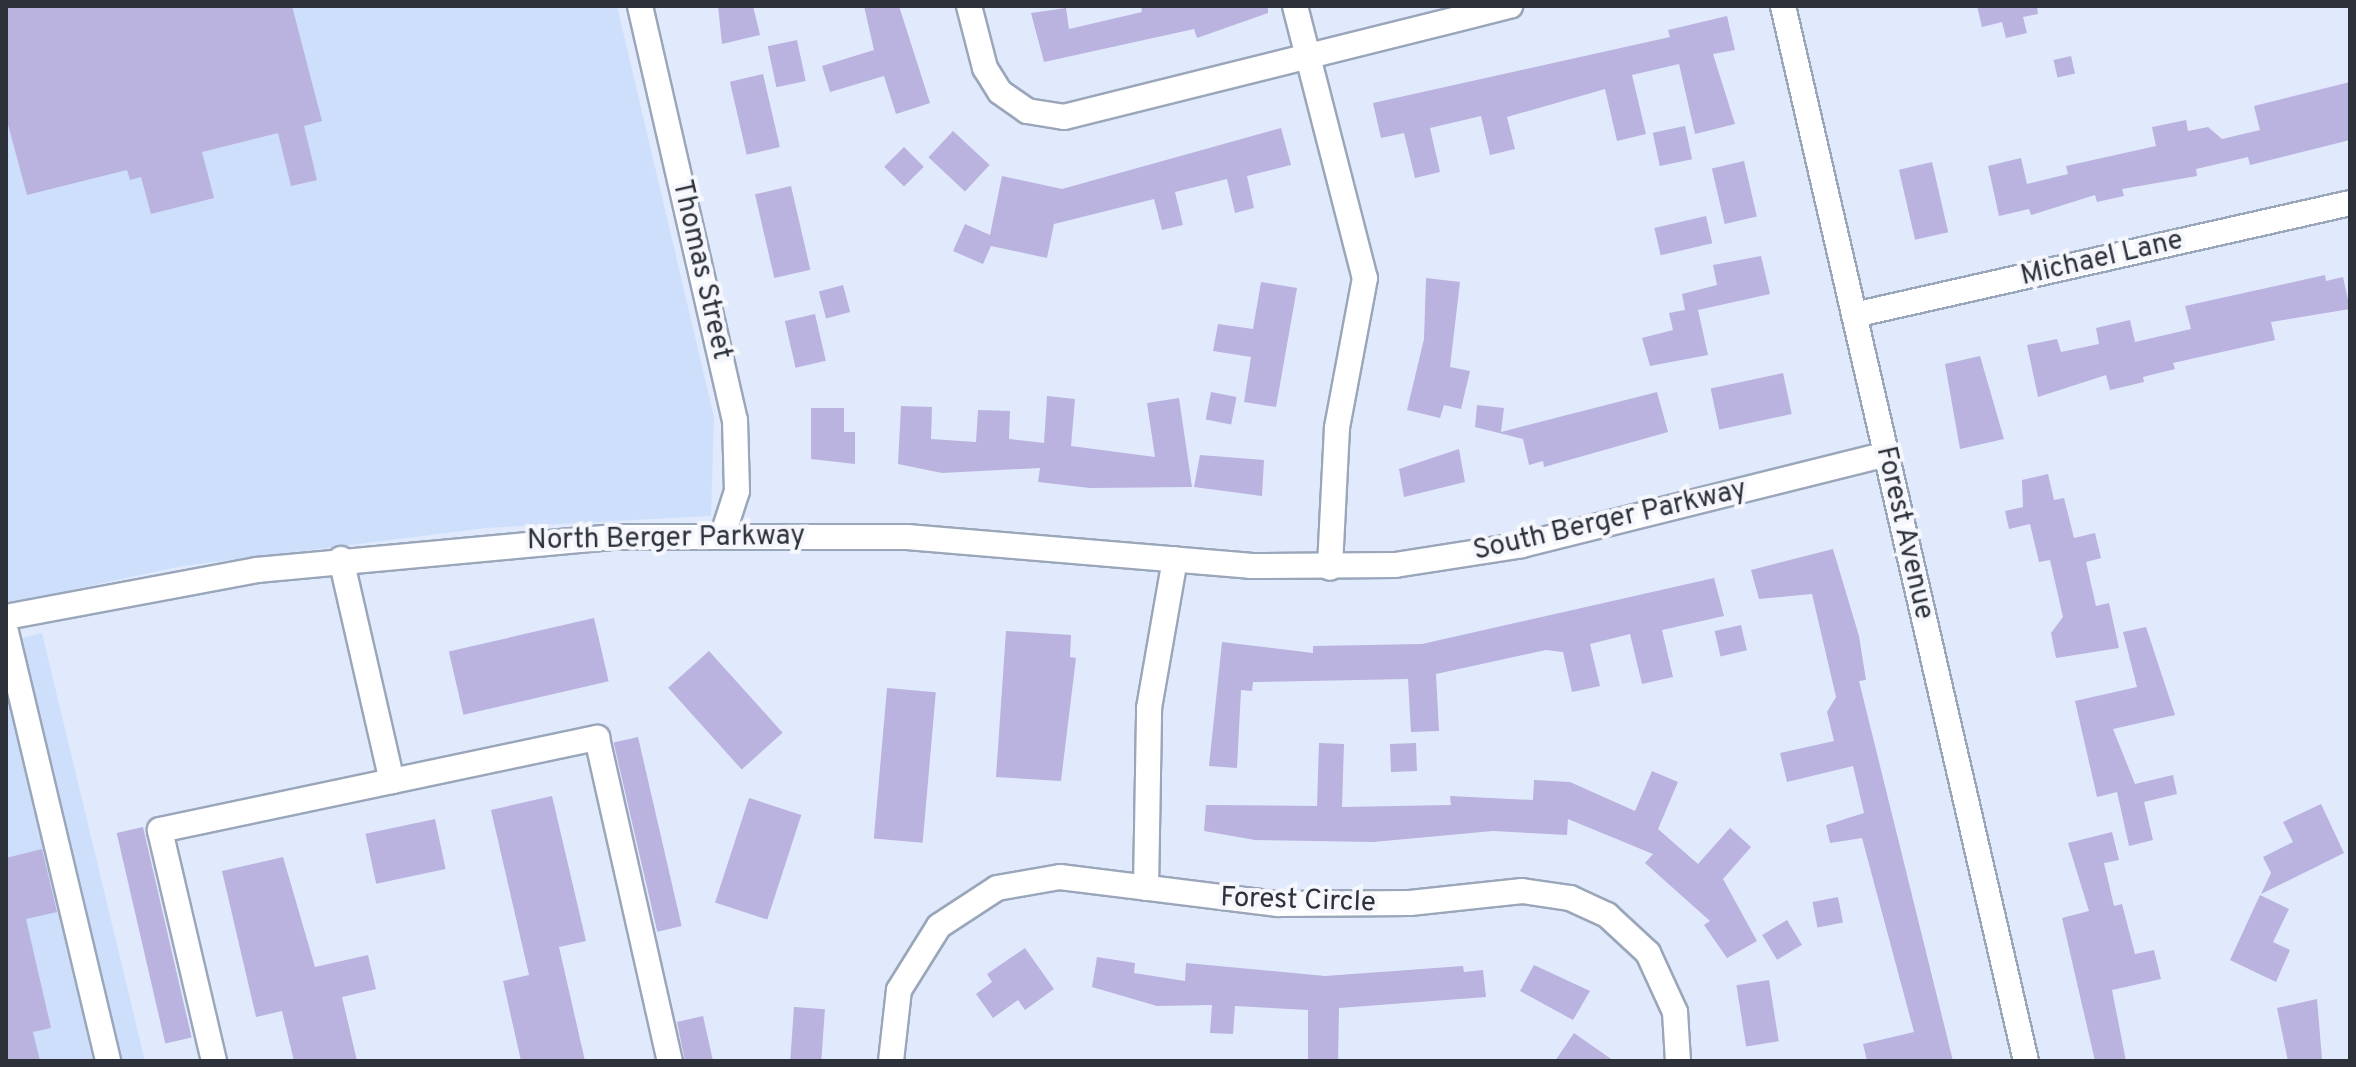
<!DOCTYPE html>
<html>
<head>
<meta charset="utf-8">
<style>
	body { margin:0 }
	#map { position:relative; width:2356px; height:1067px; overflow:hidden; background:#e0eafc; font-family:Overpass,sans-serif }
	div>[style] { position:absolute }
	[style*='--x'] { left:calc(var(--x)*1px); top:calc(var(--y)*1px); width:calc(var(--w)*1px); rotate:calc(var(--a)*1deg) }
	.built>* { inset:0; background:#cedffb }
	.building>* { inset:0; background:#bab2df; transform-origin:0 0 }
	.roads { filter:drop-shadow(2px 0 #9aa6ba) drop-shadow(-2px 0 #9aa6ba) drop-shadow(0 2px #9aa6ba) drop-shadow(0 -2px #9aa6ba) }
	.minor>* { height:24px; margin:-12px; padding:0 12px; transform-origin:12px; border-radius:12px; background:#fff }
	span { translate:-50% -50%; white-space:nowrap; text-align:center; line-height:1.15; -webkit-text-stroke:8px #f5f7fc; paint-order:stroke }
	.street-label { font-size:28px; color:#2c313a }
	.frame { position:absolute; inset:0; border:8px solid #2c313a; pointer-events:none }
</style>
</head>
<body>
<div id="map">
	<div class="built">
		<div style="clip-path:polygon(6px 6px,617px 6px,714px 417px,711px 516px,486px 528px,182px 566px,6px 604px)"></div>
		<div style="clip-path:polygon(42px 633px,145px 1061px,6px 1061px,6px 642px)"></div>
	</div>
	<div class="building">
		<div style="clip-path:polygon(6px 6px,292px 6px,322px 121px,304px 126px,317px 180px,291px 186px,278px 133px,202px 152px,214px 198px,151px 214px,141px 177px,130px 180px,127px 170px,27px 195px,6px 117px)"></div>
		<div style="clip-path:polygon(718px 6px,753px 6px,760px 35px,722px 44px)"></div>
		<div style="clip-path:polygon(864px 6px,899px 6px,930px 103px,896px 114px,884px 76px,830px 92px,822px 66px,874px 50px)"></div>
		<div style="clip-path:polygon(1141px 6px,1268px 6px,1268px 13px,1197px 38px,1194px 29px,1044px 62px,1031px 13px,1066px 8px,1069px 29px,1142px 12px)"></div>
		<div style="clip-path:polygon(1977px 6px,2037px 6px,2038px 14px,2023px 17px,2027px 33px,2006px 38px,2002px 22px,1982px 27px)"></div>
		<div style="clip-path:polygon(1727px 16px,1735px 50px,1713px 54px,1735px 124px,1695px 134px,1679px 64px,1632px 75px,1646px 134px,1617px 141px,1605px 89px,1507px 117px,1515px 149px,1490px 155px,1481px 116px,1430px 128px,1440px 172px,1415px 178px,1404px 133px,1381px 138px,1373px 103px,1670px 37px,1668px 30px)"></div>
		<div style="left:797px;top:40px;width:42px;height:30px;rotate:78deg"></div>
		<div style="left:2071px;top:56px;width:18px;height:18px;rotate:77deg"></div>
		<div style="left:763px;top:74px;width:75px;height:34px;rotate:77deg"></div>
		<div style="clip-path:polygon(2350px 82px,2350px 140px,2250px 165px,2248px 157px,2196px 169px,2197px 176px,2122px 189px,2124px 196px,2097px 202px,2095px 195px,2031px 215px,2029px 209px,1999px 216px,1988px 166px,2021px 158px,2027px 184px,2068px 174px,2066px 166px,2156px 146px,2152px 127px,2186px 120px,2188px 131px,2208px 127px,2222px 139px,2260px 130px,2254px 106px)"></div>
		<div style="left:1685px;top:126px;width:34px;height:33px;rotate:78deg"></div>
		<div style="clip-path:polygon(1281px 128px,1291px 165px,1247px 176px,1254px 208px,1235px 213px,1227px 179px,1175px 192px,1183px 225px,1162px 230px,1154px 199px,1054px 224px,1047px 258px,991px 246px,983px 264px,953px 251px,965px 224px,990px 235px,1002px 176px,1062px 189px)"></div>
		<div style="left:953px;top:131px;width:50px;height:36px;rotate:43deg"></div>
		<div style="left:904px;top:147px;width:28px;height:28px;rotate:45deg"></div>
		<div style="left:1744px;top:161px;width:57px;height:33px;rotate:77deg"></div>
		<div style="left:1932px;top:162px;width:72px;height:34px;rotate:77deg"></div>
		<div style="left:791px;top:186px;width:86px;height:37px;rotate:77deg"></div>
		<div style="left:1706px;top:216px;width:28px;height:53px;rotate:77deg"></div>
		<div style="clip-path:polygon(1761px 256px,1770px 294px,1698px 310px,1708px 355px,1650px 366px,1642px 338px,1673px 330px,1669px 313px,1685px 310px,1682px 294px,1717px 285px,1713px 265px)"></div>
		<div style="clip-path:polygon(2325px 275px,2326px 281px,2343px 277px,2350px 309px,2271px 322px,2275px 340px,2173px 363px,2175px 369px,2143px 377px,2144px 382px,2110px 390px,2106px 375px,2038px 397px,2027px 345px,2057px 339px,2061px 352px,2099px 344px,2096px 328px,2130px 320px,2135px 342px,2191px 329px,2185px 306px)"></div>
		<div style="clip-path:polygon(1426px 278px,1460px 282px,1450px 367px,1470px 371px,1461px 409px,1444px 405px,1440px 418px,1407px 410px,1424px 339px)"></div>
		<div style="clip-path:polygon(1261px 282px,1297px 288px,1276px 407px,1244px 402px,1251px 357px,1213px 351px,1218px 324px,1253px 329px)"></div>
		<div style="left:843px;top:285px;width:28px;height:25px;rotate:75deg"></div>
		<div style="left:815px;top:314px;width:48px;height:31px;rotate:77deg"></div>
		<div style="clip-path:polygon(1980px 356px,2004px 439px,1960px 449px,1945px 364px)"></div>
		<div style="left:1783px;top:373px;width:42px;height:74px;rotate:78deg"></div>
		<div style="left:1211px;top:392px;width:26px;height:28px;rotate:11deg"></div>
		<div style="clip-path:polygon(1657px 392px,1668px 432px,1544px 467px,1543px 461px,1529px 465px,1523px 439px,1475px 427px,1477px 405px,1504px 408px,1501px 432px)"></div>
		<div style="clip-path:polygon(1047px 396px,1075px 399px,1071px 446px,1155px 457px,1147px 403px,1179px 398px,1192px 487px,1090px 488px,1038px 482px,1040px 468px,942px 473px,898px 464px,901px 406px,932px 407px,931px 439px,976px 442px,978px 410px,1010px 411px,1009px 439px,1044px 443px)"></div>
		<div style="clip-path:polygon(811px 408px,844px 408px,844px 432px,855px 432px,855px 464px,811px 459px)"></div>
		<div style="clip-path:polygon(1459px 449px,1465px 482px,1404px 497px,1399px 469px)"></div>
		<div style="clip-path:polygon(1200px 455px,1264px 460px,1262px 496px,1194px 487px)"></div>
		<div style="clip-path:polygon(2048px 474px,2054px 500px,2064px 498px,2074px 538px,2095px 533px,2101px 558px,2086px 562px,2096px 606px,2109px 603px,2119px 648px,2056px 658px,2051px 633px,2063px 617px,2050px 560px,2039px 562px,2030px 524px,2009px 529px,2005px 511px,2023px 507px,2022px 480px)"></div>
		<div style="clip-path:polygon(1833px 549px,1859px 636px,1866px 680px,1859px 681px,1953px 1061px,1867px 1061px,1863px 1044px,1914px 1032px,1862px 838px,1830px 843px,1826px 825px,1864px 813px,1853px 766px,1787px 782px,1780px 753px,1834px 741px,1827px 712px,1836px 697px,1812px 594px,1759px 599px,1751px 570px)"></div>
		<div style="clip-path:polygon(1714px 578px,1724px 616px,1662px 630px,1673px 677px,1642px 684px,1630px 634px,1590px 644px,1600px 686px,1572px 692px,1563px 652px,1546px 650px,1436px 674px,1439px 731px,1411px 732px,1408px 679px,1253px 682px,1252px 691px,1241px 690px,1237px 768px,1209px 766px,1222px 642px,1313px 653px,1313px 646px,1422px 644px)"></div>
		<div style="left:594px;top:618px;width:65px;height:149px;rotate:77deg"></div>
		<div style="left:1741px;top:625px;width:26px;height:27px;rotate:77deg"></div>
		<div style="clip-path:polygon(2146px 627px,2175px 715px,2113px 729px,2135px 784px,2173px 775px,2177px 794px,2144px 802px,2153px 840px,2129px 846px,2117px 792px,2097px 797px,2075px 701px,2137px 687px,2123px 632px)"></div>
		<div style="clip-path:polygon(1006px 631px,1071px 635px,1070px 657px,1076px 658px,1061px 781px,996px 777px)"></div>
		<div style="left:709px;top:651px;width:110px;height:55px;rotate:48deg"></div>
		<div style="left:887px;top:688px;width:49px;height:151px;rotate:5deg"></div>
		<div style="left:638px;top:737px;width:194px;height:25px;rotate:77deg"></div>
		<div style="clip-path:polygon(1319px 743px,1344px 744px,1342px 807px,1451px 805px,1450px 796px,1533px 800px,1534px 780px,1570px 782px,1635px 811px,1652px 771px,1678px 782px,1658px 829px,1698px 864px,1730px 828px,1751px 847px,1723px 879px,1757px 941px,1727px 958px,1704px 925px,1710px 921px,1645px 863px,1653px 854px,1568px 819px,1567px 835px,1493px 831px,1373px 842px,1255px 840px,1204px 831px,1206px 805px,1317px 806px)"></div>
		<div style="left:1416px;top:743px;width:28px;height:26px;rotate:88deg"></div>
		<div style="clip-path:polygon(552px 796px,586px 941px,559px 947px,585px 1061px,521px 1061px,503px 981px,529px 975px,491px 810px)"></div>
		<div style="left:749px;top:798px;width:55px;height:110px;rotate:18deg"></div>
		<div style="clip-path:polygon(2321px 804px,2344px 853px,2261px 894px,2271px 873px,2263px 857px,2293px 842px,2283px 822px)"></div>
		<div style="left:435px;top:819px;width:51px;height:71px;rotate:78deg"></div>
		<div style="left:143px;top:827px;width:216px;height:27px;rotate:77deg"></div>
		<div style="clip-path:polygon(2112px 832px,2119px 860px,2104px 863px,2114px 906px,2122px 904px,2135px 954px,2154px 950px,2161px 979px,2112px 990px,2126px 1061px,2095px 1061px,2062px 918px,2089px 911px,2068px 843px)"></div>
		<div style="clip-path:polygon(42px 849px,57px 912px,26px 919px,51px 1028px,33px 1032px,40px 1061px,6px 1061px,6px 858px)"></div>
		<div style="clip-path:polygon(283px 857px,315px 967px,368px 955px,376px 989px,342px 997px,357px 1061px,294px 1061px,282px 1011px,256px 1017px,222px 871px)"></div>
		<div style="clip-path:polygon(2260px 895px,2289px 909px,2273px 942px,2290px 950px,2276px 982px,2230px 960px)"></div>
		<div style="left:1838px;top:897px;width:26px;height:26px;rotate:79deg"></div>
		<div style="left:1787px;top:920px;width:29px;height:29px;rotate:59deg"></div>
		<div style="clip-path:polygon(1025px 948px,1054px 989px,1025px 1010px,1018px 1000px,993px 1018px,976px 994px,992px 982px,987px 974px)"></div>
		<div style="clip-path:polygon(1097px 957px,1135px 963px,1134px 973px,1185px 981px,1186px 963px,1325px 976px,1463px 966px,1464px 972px,1483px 970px,1486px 997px,1339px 1008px,1338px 1061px,1308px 1061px,1308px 1010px,1235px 1006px,1233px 1034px,1210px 1033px,1212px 1005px,1157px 1006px,1092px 987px)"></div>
		<div style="clip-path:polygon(1534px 965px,1590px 991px,1573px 1020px,1520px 991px)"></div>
		<div style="left:1769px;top:980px;width:62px;height:33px;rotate:81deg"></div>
		<div style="clip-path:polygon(2317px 999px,2322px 1059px,2288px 1061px,2277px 1008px)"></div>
		<div style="left:794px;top:1007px;width:31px;height:54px;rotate:4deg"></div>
		<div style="clip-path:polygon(703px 1016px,713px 1061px,685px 1061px,677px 1022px)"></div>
		<div style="clip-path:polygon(1574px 1033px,1614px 1061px,1555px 1061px)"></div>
	</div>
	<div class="roads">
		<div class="minor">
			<div style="--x:640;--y:6;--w:425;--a:77.1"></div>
			<div style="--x:735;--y:420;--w:71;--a:88.4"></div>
			<div style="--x:737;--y:491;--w:45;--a:108"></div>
			<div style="--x:969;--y:6;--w:64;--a:75.5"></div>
			<div style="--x:985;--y:68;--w:28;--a:58"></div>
			<div style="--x:1000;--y:92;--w:33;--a:35"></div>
			<div style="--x:1027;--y:111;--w:37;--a:9"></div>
			<div style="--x:1064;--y:117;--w:460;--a:-14"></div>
			<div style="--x:1295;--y:6;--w:281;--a:75.6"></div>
			<div style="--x:1365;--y:278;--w:153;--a:100.6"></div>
			<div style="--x:1337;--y:428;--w:140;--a:92.9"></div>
			<div style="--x:1783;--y:6;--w:1083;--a:77.03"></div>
			<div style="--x:1854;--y:315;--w:508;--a:-12.72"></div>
			<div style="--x:341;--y:559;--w:228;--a:77.1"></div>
			<div style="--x:6;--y:617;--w:255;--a:-10.6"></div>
			<div style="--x:257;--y:570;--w:359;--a:-5.3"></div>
			<div style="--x:614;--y:537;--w:293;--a:0"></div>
			<div style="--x:907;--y:537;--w:344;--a:4.8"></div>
			<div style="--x:1250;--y:566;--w:145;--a:-0.4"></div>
			<div style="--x:1395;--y:565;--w:129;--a:-8.9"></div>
			<div style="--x:1522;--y:545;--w:375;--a:-14"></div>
			<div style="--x:6;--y:632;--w:441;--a:76.6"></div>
			<div style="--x:1146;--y:888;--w:180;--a:-89"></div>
			<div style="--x:1149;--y:708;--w:151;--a:-80.1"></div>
			<div style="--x:214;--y:1061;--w:237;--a:-103.2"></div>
			<div style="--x:160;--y:830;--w:447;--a:-11.9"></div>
			<div style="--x:597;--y:738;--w:331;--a:77.3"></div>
			<div style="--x:891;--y:1061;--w:71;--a:-83.6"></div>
			<div style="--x:899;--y:990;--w:75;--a:-58"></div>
			<div style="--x:939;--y:926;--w:69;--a:-33.2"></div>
			<div style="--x:997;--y:888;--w:64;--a:-9.9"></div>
			<div style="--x:1060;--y:877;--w:220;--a:7.1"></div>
			<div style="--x:1278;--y:904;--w:132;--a:-0.4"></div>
			<div style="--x:1410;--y:903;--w:113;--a:-6.1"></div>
			<div style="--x:1522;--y:891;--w:49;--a:8.3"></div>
			<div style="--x:1570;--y:898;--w:41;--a:24.7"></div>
			<div style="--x:1607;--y:915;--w:56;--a:42.8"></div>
			<div style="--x:1648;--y:953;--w:65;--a:65.4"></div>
			<div style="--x:1675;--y:1012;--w:49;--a:86.5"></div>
		</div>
	</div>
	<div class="street-label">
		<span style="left:2102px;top:259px;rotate:-13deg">Michael Lane</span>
		<span style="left:701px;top:270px;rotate:77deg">Thomas Street</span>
		<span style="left:1610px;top:521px;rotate:-13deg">South Berger Parkway</span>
		<span style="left:1904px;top:533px;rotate:77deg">Forest Avenue</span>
		<span style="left:666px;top:539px;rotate:-1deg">North Berger Parkway</span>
		<span style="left:1298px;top:901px;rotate:2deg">Forest Circle</span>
	</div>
	<div class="frame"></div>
</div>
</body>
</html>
